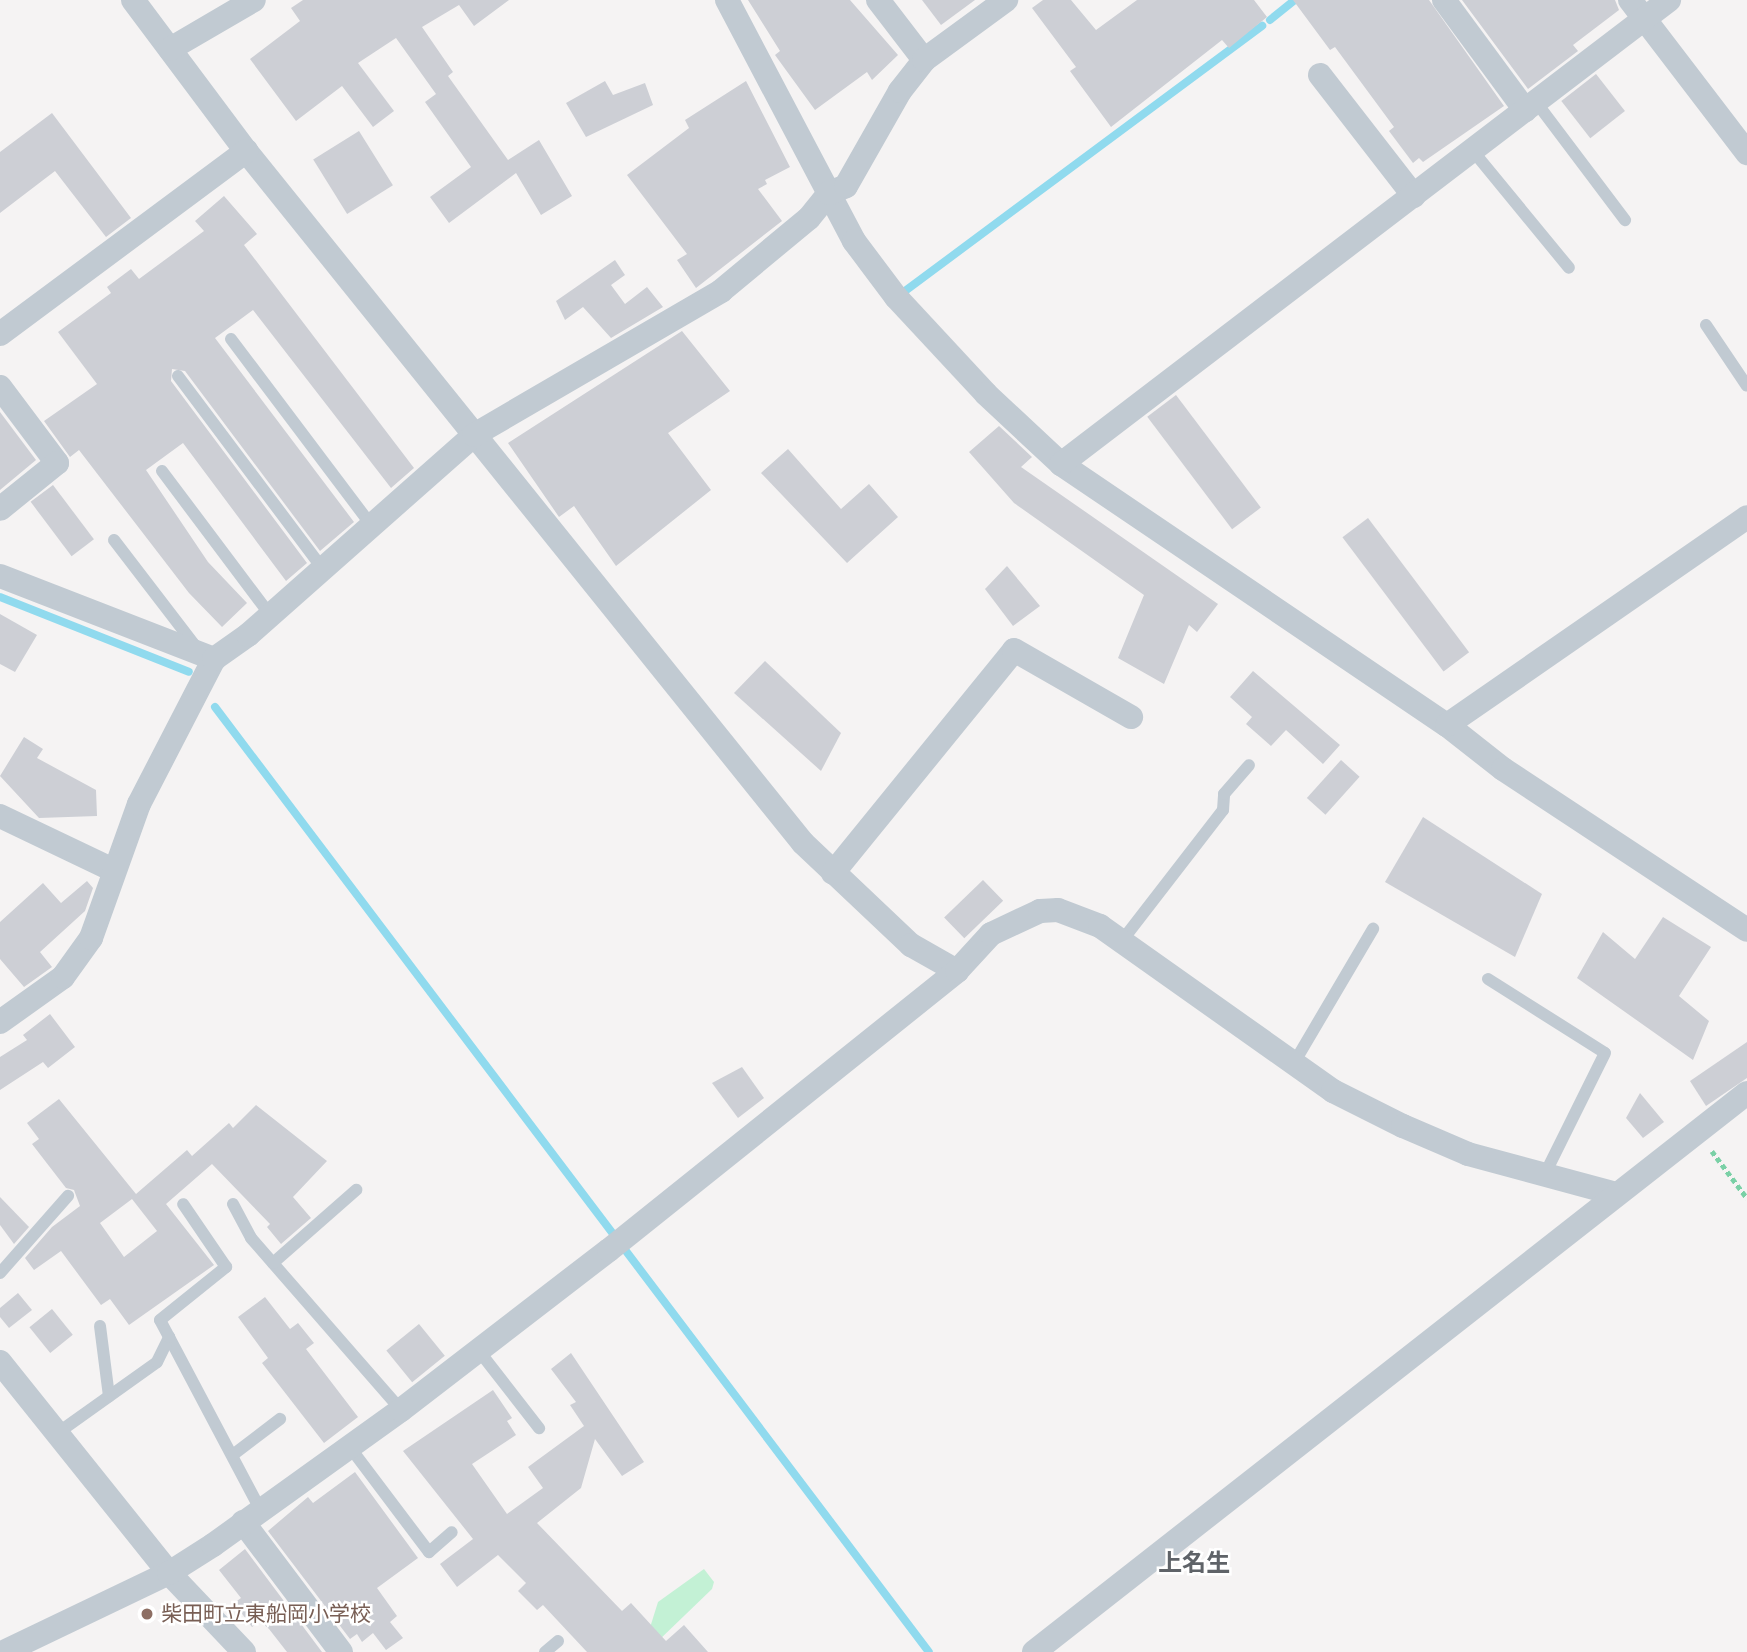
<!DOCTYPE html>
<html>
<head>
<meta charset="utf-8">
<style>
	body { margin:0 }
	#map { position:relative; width:1747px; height:1652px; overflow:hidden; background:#f5f3f3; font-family:"Archivo Narrow","Noto Sans JP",sans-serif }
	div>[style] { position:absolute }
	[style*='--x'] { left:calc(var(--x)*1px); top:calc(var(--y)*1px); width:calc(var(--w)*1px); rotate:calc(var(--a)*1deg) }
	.green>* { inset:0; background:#c3f1d5 }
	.stream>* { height:8px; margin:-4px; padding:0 4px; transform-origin:4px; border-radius:4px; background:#90daee }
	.building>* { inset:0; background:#cdcfd5; transform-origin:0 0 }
	.path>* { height:4.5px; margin-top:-2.25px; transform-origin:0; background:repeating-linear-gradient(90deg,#7ad0a6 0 5px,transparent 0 8.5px) }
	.lane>* { height:12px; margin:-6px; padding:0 6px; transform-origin:6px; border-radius:6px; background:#c1cad2 }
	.street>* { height:24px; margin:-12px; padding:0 12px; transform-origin:12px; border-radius:12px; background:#c1cad2 }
	.dots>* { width:19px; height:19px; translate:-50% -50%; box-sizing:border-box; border:4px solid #fff; border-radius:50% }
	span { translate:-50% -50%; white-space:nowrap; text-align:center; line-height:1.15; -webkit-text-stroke:5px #fff; paint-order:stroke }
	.education-label { font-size:21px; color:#785e54 }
	.left { translate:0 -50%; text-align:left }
	.quarter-label { font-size:24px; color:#5f6368; font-weight:700 }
</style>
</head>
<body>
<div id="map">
	<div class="green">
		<div style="clip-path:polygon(704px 1569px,714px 1582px,712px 1589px,657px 1642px,648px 1634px,658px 1602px)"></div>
	</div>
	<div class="stream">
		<div style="--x:1270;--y:20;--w:32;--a:-39"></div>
		<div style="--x:905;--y:291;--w:445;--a:-36.6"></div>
		<div style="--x:0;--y:597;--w:203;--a:21.6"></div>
		<div style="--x:215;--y:707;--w:1184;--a:52.93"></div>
	</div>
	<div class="building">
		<div style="clip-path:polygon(303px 0,509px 0,474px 26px,459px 5px,422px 27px,453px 72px,448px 76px,508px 160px,539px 140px,572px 196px,541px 215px,516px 173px,449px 223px,430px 197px,471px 167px,425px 102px,436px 94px,396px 38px,358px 63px,394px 111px,373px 127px,342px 86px,296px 121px,250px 59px,300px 21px,291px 8px)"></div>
		<div style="clip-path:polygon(748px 0,850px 0,898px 55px,872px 80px,867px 72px,815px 110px,775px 55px,780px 51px)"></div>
		<div style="clip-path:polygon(922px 0,975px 0,941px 25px)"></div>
		<div style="clip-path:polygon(1043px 0,1071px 0,1096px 30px,1137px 0,1254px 0,1267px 17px,1229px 48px,1222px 40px,1111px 127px,1070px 71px,1076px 67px,1032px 8px)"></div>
		<div style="clip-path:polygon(1293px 0,1429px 0,1504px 106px,1423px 162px,1419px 158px,1413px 163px,1389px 131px,1394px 127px,1335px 47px,1330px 50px)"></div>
		<div style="clip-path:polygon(1462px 0,1615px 0,1619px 10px,1573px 45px,1578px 51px,1528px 89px)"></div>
		<div style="left:1596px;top:74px;width:47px;height:44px;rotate:52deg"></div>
		<div style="clip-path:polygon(605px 81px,613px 95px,645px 83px,653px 105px,586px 137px,566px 103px)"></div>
		<div style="clip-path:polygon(746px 81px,790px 167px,765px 180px,767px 184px,758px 189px,782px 221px,696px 288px,677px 260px,687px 254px,627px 175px,689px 128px,685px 120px)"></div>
		<div style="clip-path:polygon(52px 113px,131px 218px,106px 237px,55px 171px,0 213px,0 152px)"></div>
		<div style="left:359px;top:131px;width:64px;height:54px;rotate:58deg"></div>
		<div style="clip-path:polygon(224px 196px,257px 234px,244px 245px,414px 468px,391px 488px,253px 310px,215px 338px,354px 522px,320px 551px,185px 371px,172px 369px,171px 381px,307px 563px,286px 581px,183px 443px,146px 470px,208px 562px,247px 603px,222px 627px,189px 593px,79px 450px,70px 457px,44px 421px,97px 384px,58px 332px,111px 293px,107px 287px,131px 269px,139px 279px,204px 231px,195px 221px)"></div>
		<div style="clip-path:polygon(615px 260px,625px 275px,611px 285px,625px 304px,647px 287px,663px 307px,611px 338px,583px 307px,565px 320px,556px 301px)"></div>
		<div style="clip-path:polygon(682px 331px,730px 391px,668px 433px,711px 490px,616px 566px,574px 506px,559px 517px,508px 443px)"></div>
		<div style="left:1176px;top:395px;width:141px;height:36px;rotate:53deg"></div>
		<div style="clip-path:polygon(0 412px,36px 460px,0 490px)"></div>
		<div style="clip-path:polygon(999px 426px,1032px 457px,1021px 467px,1218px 604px,1197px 632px,1189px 625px,1164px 684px,1118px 658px,1144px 595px,1014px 503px,969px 452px)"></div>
		<div style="clip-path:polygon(788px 449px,841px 509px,869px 484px,898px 517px,847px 563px,761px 473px)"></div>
		<div style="left:53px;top:485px;width:68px;height:28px;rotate:53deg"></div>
		<div style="left:1368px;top:518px;width:168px;height:32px;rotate:53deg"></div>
		<div style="clip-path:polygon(1007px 566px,1040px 606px,1013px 626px,985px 589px)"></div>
		<div style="clip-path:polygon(0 614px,37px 635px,15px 672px,0 664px)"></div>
		<div style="clip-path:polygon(765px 661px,841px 733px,821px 771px,734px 693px)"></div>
		<div style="clip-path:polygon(1253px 671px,1340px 745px,1323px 764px,1286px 730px,1271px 746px,1246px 724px,1252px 717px,1230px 697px)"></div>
		<div style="clip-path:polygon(24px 737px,43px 749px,37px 758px,96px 790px,97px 816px,39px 818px,0 776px)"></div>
		<div style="left:1341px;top:760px;width:25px;height:51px;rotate:42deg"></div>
		<div style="clip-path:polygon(1423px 817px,1542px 894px,1515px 957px,1385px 882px)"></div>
		<div style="left:983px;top:880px;width:29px;height:54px;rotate:46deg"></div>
		<div style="clip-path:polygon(87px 881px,93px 888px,85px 911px,40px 952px,52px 967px,24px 987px,0 959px,0 922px,43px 883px,61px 903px)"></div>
		<div style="clip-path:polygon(1663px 917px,1711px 947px,1679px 996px,1709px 1021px,1693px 1060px,1577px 978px,1603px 932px,1635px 959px)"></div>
		<div style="clip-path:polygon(50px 1014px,75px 1047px,48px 1068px,43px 1062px,0 1090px,0 1057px,27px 1040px,23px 1035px)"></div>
		<div style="clip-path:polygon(1747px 1042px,1747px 1078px,1706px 1106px,1690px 1081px)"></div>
		<div style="clip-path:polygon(742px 1067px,764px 1098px,738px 1118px,712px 1083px)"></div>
		<div style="clip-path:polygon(1640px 1093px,1664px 1122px,1643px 1138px,1626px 1118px)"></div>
		<div style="clip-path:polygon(evenodd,59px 1099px,136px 1194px,187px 1150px,192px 1156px,229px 1123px,233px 1128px,256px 1105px,327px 1161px,293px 1197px,311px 1218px,281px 1244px,267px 1227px,270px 1224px,212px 1164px,166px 1204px,214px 1265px,129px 1325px,110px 1299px,101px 1305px,61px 1251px,34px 1270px,25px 1258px,52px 1227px,80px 1206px,74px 1190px,66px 1188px,32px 1144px,39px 1139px,27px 1123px,59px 1099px,132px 1199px,157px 1231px,124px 1257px,100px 1223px,132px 1199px)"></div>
		<div style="clip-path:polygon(0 1197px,29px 1227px,14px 1244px,0 1225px)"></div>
		<div style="clip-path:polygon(18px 1293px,32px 1310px,9px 1328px,0 1317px,0 1308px)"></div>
		<div style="clip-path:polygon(265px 1297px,290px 1329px,298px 1323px,314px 1343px,306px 1349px,358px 1417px,324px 1443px,262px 1363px,268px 1358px,238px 1317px)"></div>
		<div style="left:52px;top:1309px;width:33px;height:29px;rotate:51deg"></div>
		<div style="left:419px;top:1324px;width:41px;height:42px;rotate:51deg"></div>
		<div style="clip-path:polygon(571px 1353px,644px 1462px,622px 1476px,595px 1439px,581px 1488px,537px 1523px,622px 1611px,631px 1603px,666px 1641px,684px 1625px,708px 1652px,587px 1652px,543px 1605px,537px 1610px,518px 1591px,526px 1583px,498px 1555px,457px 1587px,440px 1564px,473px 1539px,403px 1451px,493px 1390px,512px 1418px,507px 1421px,516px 1435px,472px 1464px,507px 1514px,543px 1488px,528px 1467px,584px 1426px,570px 1405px,576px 1402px,551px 1369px)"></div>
		<div style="clip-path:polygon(355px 1472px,418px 1558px,377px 1588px,397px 1616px,390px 1622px,403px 1638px,386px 1650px,373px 1633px,362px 1642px,357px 1634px,350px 1639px,268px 1531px,308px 1497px,313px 1503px)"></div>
		<div style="clip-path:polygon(245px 1549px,322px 1652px,287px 1652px,269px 1629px,260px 1621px,252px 1627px,234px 1603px,241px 1598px,219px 1570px)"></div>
	</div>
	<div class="path">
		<div style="--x:1712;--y:1151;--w:59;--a:53.3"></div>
	</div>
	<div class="lane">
		<div style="--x:1536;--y:102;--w:148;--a:53"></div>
		<div style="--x:1473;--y:151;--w:151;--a:50.6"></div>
		<div style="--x:1706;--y:325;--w:73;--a:56.1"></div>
		<div style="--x:231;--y:339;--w:233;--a:53"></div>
		<div style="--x:178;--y:376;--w:240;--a:53.1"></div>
		<div style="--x:162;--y:471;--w:180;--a:53.1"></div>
		<div style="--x:114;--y:540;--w:135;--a:52.5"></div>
		<div style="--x:1121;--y:942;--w:167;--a:-52.3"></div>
		<div style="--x:1223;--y:810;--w:16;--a:-86"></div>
		<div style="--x:1224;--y:794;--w:38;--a:-49"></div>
		<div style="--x:1488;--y:979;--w:138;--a:32.3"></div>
		<div style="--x:1605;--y:1053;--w:135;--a:116.4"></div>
		<div style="--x:1294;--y:1063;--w:156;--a:-59.5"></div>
		<div style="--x:233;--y:1204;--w:38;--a:62"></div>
		<div style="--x:251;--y:1238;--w:228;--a:48.9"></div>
		<div style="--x:273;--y:1263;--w:111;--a:-41.3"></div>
		<div style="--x:0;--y:1273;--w:103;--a:-48.6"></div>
		<div style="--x:100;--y:1326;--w:71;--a:82.7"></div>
		<div style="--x:169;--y:1337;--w:195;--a:62.1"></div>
		<div style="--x:479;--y:1351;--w:98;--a:52.1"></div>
		<div style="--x:59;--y:1432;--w:120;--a:-35.5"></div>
		<div style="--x:157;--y:1362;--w:28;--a:-64"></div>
		<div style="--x:169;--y:1337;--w:19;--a:-118"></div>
		<div style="--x:160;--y:1320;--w:85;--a:-38.8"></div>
		<div style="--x:226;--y:1267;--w:76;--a:-124.3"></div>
		<div style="--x:349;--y:1446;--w:133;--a:53"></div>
		<div style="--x:429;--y:1552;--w:30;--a:-41"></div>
		<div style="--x:234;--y:1454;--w:58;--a:-37.3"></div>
		<div style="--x:545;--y:1652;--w:17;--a:-40"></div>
	</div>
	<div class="street">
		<div style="--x:133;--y:0;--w:189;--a:53.2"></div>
		<div style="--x:246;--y:151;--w:888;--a:51.17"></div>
		<div style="--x:803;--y:843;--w:149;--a:43.4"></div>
		<div style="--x:911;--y:945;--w:53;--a:29.5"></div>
		<div style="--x:727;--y:0;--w:272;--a:62.2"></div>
		<div style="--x:854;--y:241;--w:70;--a:53.1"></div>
		<div style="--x:896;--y:297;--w:132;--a:47.1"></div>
		<div style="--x:986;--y:394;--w:103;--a:43"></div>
		<div style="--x:1061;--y:464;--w:466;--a:34.1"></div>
		<div style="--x:1447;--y:725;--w:71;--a:38.2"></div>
		<div style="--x:1503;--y:769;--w:292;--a:33.4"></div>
		<div style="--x:878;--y:0;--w:76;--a:52.5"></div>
		<div style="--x:1444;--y:0;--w:137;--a:53.6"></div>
		<div style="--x:1630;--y:0;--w:193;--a:52.6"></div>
		<div style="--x:170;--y:49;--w:97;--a:-30.3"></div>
		<div style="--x:1320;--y:75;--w:153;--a:52.2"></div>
		<div style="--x:0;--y:334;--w:307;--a:-36.6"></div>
		<div style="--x:0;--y:387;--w:95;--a:53.1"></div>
		<div style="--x:57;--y:463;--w:73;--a:141.1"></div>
		<div style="--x:1061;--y:464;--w:765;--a:-37.35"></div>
		<div style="--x:0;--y:576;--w:230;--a:21.2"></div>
		<div style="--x:1447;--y:725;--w:365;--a:-34.7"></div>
		<div style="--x:0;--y:816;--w:125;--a:25.5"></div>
		<div style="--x:833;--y:873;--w:287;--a:-50.9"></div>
		<div style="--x:1014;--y:650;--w:135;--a:29.8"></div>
		<div style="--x:0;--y:1022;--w:77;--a:-35.5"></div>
		<div style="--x:63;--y:977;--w:48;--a:-54.3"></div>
		<div style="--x:91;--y:938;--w:142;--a:-70.3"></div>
		<div style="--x:139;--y:804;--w:163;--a:-62.7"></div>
		<div style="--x:214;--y:659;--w:42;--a:-35.2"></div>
		<div style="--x:248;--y:635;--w:302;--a:-41.5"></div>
		<div style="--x:474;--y:435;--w:286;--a:-30.2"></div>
		<div style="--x:721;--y:291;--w:114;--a:-39.7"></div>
		<div style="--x:809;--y:218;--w:32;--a:-51"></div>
		<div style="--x:829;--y:193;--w:18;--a:-22"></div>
		<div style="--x:846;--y:186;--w:109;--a:-60.4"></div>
		<div style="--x:900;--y:91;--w:39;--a:-52"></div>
		<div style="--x:924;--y:60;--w:102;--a:-36.2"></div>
		<div style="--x:0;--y:1362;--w:270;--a:51.3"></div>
		<div style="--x:169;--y:1573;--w:109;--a:46.5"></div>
		<div style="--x:243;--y:1522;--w:163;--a:53"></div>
		<div style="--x:4;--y:1652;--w:183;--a:-25.6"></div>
		<div style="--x:169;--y:1573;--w:52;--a:-32.5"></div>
		<div style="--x:213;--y:1545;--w:231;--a:-35.7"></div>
		<div style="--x:401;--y:1410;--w:262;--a:-37.6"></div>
		<div style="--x:609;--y:1250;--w:446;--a:-38.7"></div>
		<div style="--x:957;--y:971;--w:50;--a:-47.4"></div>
		<div style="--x:991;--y:934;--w:54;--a:-25.1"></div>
		<div style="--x:1040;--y:911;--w:18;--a:-3"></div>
		<div style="--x:1058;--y:910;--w:45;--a:20.9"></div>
		<div style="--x:1100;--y:926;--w:286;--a:35.3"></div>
		<div style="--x:1333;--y:1091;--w:78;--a:26.6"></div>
		<div style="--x:1403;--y:1126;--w:71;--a:23.3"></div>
		<div style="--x:1468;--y:1154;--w:153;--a:15.1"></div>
		<div style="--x:1034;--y:1652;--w:906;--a:-38.1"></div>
	</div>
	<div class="dots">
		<div style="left:147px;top:1614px;background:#8d6e63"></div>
	</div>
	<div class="education-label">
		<span class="left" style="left:161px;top:1614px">柴田町立東船岡小学校</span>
	</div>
	<div class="quarter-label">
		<span style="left:1194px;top:1563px">上名生</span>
	</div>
</div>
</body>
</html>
